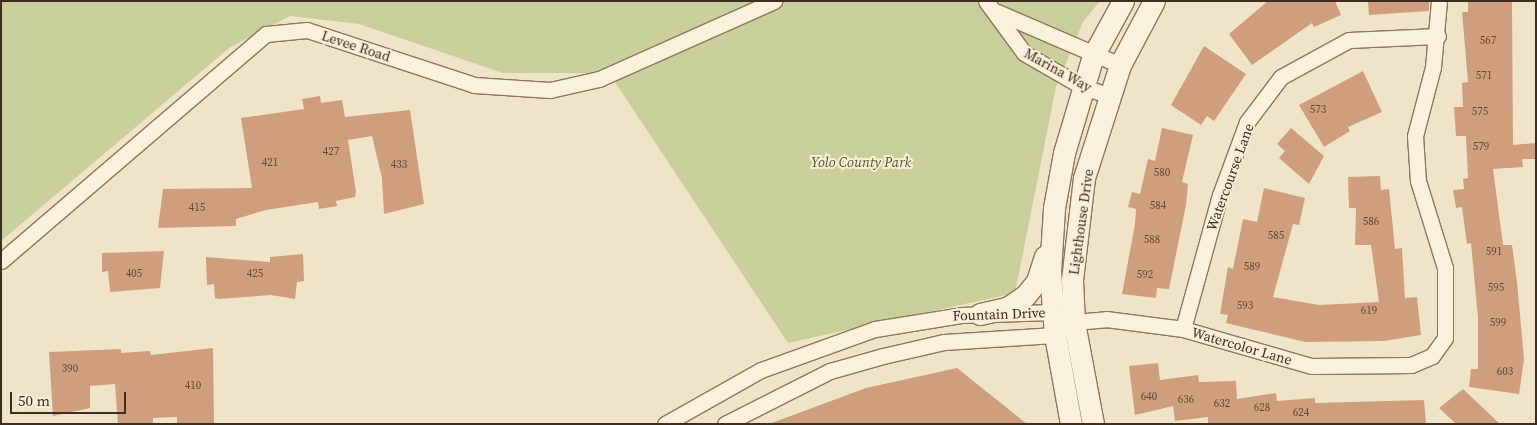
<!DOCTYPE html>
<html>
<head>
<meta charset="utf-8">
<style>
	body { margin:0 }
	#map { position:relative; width:1537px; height:425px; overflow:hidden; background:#f0e4c8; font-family:"Source Serif 4",serif }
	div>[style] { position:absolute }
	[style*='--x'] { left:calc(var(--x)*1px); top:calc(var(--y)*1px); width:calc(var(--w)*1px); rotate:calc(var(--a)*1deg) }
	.green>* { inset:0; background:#c9cf9b }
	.building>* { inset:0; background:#cf9f7d }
	.roads { filter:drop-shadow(1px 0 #8d765c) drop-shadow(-1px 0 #8d765c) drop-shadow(0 1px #8d765c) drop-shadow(0 -1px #8d765c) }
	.street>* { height:15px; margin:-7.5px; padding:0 7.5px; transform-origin:7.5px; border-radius:7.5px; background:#faf1dc }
	.secondary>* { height:21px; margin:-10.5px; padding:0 10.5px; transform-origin:10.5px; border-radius:10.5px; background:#faf1dc }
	span { translate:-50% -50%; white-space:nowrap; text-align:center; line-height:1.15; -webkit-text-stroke:4px #f7eed8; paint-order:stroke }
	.number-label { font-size:11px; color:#624a37 }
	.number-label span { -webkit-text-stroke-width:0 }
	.street-label { font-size:14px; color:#3d2e20 }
	.park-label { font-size:14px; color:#4d5a26; font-style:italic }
	.frame { position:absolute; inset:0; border:2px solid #3d2e20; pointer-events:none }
	.scale { position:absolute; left:10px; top:392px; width:116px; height:22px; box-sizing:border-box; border:2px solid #3d2e20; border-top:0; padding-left:6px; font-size:15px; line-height:18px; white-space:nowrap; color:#3d2e20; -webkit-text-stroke:4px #f7eed8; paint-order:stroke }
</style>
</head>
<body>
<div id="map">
	<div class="green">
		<div style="clip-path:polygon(1px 1px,1100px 1px,1083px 22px,1056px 87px,1015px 293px,788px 343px,609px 73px,503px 73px,359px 24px,290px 16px,229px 48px,1px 241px)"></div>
	</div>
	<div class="building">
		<div style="clip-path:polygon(1268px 1px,1335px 1px,1341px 15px,1314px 27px,1312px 23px,1252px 65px,1229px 34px)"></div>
		<div style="clip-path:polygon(1368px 1px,1429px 1px,1429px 11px,1369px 15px)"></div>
		<div style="clip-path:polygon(1468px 1px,1512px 1px,1513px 145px,1536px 143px,1536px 159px,1522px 159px,1523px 167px,1493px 169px,1503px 245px,1512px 245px,1517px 282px,1524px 359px,1519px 394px,1469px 387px,1471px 369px,1478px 369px,1478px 318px,1471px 243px,1467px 244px,1462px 207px,1456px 208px,1453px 190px,1464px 189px,1463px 179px,1468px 178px,1466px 136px,1456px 136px,1454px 107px,1463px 107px,1462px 83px,1468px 82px,1462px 12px,1468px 12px)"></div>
		<div style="clip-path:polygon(1204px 46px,1246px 74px,1214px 121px,1207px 116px,1201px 125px,1171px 105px)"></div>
		<div style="clip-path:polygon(1363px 71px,1382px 112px,1348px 127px,1350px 131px,1324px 147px,1299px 105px)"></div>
		<div style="clip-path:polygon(320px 96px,321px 103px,342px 100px,345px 117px,410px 110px,424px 204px,384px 214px,382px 178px,372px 136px,348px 140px,356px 192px,355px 197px,336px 201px,337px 206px,319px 209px,318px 202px,266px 210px,236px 219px,236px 226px,158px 228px,163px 189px,252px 188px,241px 118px,304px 109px,302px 99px)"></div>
		<div style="clip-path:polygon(1162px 128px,1193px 135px,1182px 182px,1188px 184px,1186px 205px,1169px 289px,1157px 288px,1156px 298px,1122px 294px,1135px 224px,1136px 209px,1128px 207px,1132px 192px,1140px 194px,1148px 159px,1155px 161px)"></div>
		<div style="clip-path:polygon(1291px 128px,1324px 156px,1309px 184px,1279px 158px,1285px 151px,1277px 144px)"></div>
		<div style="clip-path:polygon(1380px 176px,1381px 190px,1389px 189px,1395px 249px,1402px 248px,1405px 298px,1417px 297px,1421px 335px,1384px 341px,1305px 342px,1226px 323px,1228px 315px,1220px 314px,1228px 267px,1233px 269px,1243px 219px,1257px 222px,1264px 188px,1305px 198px,1299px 225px,1293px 224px,1273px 297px,1319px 305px,1379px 302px,1371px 245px,1355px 245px,1356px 208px,1349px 208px,1348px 177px)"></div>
		<div style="clip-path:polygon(164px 251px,160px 288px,110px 292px,108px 271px,102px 272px,102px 253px)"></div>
		<div style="clip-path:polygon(303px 254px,304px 281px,297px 282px,295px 299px,271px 295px,219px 299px,215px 298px,214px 284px,207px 285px,206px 257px,270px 262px,270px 257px)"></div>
		<div style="clip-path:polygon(213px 348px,214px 424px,177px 424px,177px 417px,153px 418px,153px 424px,118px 424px,115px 384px,90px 386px,90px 408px,53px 416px,49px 352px,121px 349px,121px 353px,150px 351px,151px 355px)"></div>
		<div style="clip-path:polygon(1158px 363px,1160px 380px,1198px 375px,1199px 382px,1236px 381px,1237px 399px,1276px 393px,1277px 401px,1315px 398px,1315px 403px,1424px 400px,1426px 424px,1208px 424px,1208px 417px,1175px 421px,1173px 406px,1135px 415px,1129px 366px)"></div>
		<div style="clip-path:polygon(957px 368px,1027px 424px,769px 424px,866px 388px)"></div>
		<div style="clip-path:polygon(1463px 389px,1500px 424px,1456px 424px,1439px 408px)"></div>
	</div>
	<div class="roads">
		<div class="street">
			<div style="--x:986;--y:1;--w:64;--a:53.8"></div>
			<div style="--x:1024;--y:53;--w:68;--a:30"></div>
			<div style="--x:1083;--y:87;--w:28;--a:18"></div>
			<div style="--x:997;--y:12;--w:134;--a:23.3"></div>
			<div style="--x:1;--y:261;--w:349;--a:-40.6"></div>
			<div style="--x:266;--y:34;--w:41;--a:-5.6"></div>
			<div style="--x:307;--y:30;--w:176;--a:18.2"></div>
			<div style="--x:474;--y:85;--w:76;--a:3.8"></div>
			<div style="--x:550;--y:90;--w:50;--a:-12.7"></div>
			<div style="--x:599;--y:79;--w:192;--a:-24"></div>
			<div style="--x:1074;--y:322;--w:32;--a:-5"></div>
			<div style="--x:1106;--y:319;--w:78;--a:7.4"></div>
			<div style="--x:1183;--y:329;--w:133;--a:16.1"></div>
			<div style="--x:1311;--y:366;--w:100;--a:-0.6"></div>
			<div style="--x:1411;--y:365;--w:23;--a:-23"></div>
			<div style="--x:1432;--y:356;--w:22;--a:-54"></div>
			<div style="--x:1445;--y:338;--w:70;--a:-90"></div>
			<div style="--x:1445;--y:268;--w:91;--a:-107.2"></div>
			<div style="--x:1418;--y:181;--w:45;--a:-93.8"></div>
			<div style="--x:1415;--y:136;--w:71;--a:-75.4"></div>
			<div style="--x:1433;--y:67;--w:66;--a:-84.8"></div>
			<div style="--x:1183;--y:329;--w:139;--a:-74.6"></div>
			<div style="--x:1220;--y:195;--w:78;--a:-69.7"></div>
			<div style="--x:1247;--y:122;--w:56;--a:-52.9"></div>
			<div style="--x:1281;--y:77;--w:77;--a:-28.6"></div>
			<div style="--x:1349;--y:40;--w:89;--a:-2.6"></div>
			<div style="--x:665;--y:424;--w:110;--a:-29.4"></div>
			<div style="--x:761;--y:370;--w:121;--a:-19.8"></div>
			<div style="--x:875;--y:329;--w:87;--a:-9.2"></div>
			<div style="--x:961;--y:315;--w:92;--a:-1.9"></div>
			<div style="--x:1053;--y:312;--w:9;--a:27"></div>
			<div style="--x:725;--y:424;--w:118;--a:-26.8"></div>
			<div style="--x:830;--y:371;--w:55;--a:-15.8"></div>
			<div style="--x:883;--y:356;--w:63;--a:-12.9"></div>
			<div style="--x:944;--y:342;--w:111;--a:-3.6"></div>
			<div style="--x:1055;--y:335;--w:9;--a:-32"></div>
		</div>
		<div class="secondary">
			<div style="--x:980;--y:314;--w:28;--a:-13"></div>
			<div style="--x:1007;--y:308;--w:22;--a:-34"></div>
			<div style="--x:1025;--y:296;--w:19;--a:-51"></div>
			<div style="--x:1037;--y:281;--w:26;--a:-72"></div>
			<div style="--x:1071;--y:424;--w:90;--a:-100.2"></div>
			<div style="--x:1055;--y:335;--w:63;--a:-94.5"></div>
			<div style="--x:1050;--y:272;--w:64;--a:-86.4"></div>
			<div style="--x:1054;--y:208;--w:56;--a:-79.7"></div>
			<div style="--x:1064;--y:153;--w:101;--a:-73.4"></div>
			<div style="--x:1093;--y:56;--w:63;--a:-61.4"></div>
			<div style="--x:1093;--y:424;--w:104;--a:-100.6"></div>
			<div style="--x:1074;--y:322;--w:42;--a:-92.7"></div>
			<div style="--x:1072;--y:280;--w:103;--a:-83.3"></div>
			<div style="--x:1084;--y:178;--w:119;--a:-72.3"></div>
			<div style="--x:1120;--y:65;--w:72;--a:-62"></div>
		</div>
	</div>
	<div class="number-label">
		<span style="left:1488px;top:41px">567</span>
		<span style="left:1484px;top:76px">571</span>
		<span style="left:1318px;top:110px">573</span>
		<span style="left:1480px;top:112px">575</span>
		<span style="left:1481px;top:147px">579</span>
		<span style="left:331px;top:152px">427</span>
		<span style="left:270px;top:163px">421</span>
		<span style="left:399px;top:165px">433</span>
		<span style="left:1162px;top:173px">580</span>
		<span style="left:1158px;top:206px">584</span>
		<span style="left:197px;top:208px">415</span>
		<span style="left:1371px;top:222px">586</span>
		<span style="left:1276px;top:236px">585</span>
		<span style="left:1152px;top:240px">588</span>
		<span style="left:1494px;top:252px">591</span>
		<span style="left:1252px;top:267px">589</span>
		<span style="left:134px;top:274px">405</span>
		<span style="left:255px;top:274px">425</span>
		<span style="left:1145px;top:275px">592</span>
		<span style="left:1496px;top:288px">595</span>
		<span style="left:1245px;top:306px">593</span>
		<span style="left:1369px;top:311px">619</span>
		<span style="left:1498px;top:323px">599</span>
		<span style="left:70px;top:369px">390</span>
		<span style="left:1505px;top:372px">603</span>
		<span style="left:193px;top:386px">410</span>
		<span style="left:1149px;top:397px">640</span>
		<span style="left:1186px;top:400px">636</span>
		<span style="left:1222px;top:404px">632</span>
		<span style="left:1262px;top:408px">628</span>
		<span style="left:1301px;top:413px">624</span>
	</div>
	<div class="street-label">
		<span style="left:356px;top:46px;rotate:18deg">Levee Road</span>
		<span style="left:1058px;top:70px;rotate:29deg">Marina Way</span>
		<span style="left:1230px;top:177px;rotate:-70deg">Watercourse Lane</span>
		<span style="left:1081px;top:222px;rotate:-82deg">Lighthouse Drive</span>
		<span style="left:999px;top:314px;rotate:-2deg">Fountain Drive</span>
		<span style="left:1242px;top:346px;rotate:16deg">Watercolor Lane</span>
	</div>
	<div class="park-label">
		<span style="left:861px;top:162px">Yolo County Park</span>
	</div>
	<div class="frame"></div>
	<div class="scale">50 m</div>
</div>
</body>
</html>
